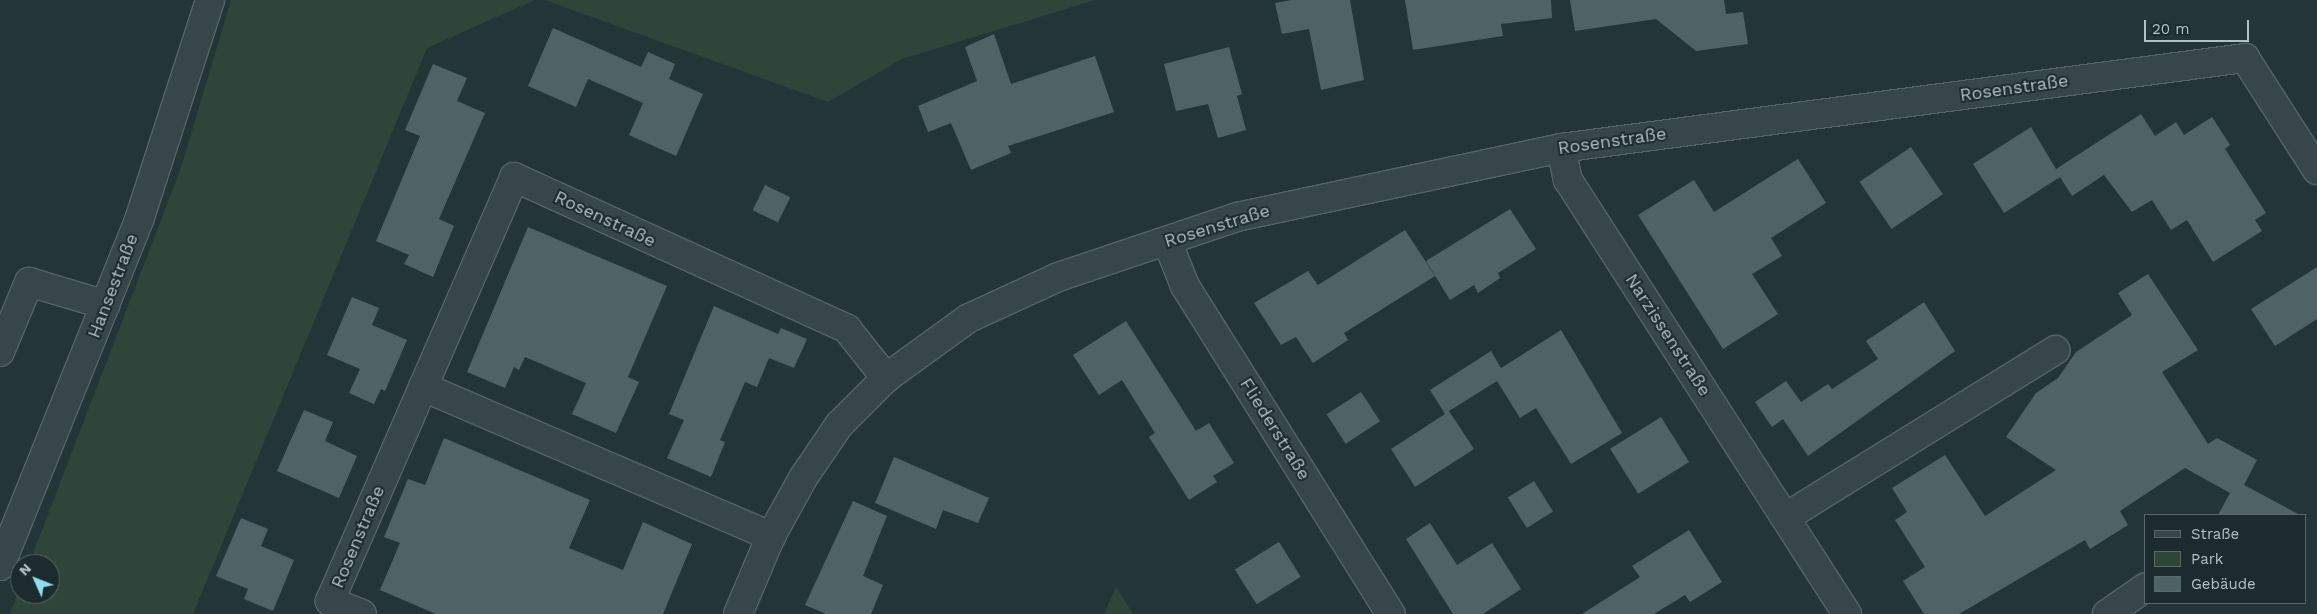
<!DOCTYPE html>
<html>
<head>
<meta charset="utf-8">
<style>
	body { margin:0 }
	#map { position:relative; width:2317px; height:614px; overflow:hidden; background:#243537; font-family:"Work Sans",sans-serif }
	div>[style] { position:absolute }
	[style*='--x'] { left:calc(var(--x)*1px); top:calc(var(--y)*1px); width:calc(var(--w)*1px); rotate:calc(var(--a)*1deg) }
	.green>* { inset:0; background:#30453a }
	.building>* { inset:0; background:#4f6366; transform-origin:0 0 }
	.roads { filter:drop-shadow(1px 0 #556466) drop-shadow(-1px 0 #556466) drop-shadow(0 1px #556466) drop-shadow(0 -1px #556466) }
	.minor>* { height:28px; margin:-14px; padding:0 14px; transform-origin:14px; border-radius:14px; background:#374648 }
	span { translate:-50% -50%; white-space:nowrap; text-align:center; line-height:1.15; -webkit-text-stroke:4px #1c2b2d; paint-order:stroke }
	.street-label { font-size:18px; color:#b2c1c4 }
	.legend { position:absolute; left:2144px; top:514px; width:162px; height:90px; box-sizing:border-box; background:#1c2b2d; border:1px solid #586769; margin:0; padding:6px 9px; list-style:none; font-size:15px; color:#b2c1c4 }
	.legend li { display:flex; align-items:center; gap:10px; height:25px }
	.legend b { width:25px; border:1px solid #586769 }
	.north { position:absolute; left:10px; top:554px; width:50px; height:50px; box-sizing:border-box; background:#1c2b2d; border:1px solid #586769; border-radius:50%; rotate:314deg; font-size:14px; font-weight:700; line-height:20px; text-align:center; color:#b2c1c4 }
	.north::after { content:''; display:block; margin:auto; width:18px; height:22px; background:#8edfed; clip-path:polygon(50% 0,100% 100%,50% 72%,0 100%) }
	.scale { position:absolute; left:2144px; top:20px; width:105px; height:22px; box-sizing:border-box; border:2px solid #b2c1c4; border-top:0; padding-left:6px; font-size:15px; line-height:18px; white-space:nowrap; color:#b2c1c4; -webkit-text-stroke:4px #1c2b2d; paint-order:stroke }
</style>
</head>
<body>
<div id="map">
	<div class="green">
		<div style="clip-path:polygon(231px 0,535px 0,427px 48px,193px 614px,10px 614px,20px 588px,20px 594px,50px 594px,50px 564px,29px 564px,181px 168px)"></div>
		<div style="clip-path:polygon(545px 0,1095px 0,902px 59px,828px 102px)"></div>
		<div style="clip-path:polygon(1116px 587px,1133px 614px,1104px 614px)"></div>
	</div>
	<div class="building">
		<div style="clip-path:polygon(1291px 0,1350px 0,1364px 80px,1321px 90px,1309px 29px,1282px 34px,1275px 3px)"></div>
		<div style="clip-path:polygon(1405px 0,1551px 0,1552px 18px,1501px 24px,1503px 36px,1413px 50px)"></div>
		<div style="clip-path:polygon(1570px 0,1724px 0,1726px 14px,1743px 12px,1748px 44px,1696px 51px,1656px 19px,1575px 31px)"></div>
		<div style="clip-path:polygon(553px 28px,641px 67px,648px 52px,675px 64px,669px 79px,703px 94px,676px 156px,629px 135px,643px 103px,588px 79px,576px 107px,528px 86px)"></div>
		<div style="clip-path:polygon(994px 34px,1011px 84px,1095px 56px,1114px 112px,1008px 146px,1011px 153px,971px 170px,951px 123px,928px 132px,918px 106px,977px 81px,965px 47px)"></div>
		<div style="clip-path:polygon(1229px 47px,1242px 94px,1237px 96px,1246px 130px,1218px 138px,1208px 104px,1176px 111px,1164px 64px)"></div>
		<div style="clip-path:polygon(433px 64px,467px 78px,457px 101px,485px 113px,439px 219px,454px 226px,433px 277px,404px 264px,409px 255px,376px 241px,420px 136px,405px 130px)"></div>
		<div style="clip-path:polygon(2141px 114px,2155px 136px,2176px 122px,2184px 135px,2212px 117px,2230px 145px,2225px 149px,2266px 213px,2255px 220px,2262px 231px,2213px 262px,2187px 220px,2171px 230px,2152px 200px,2132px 212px,2104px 175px,2072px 196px,2060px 177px,2004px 213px,1973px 164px,2031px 127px,2056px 169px)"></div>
		<div style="left:1911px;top:147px;width:57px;height:62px;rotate:56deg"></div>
		<div style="clip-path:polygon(1798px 159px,1826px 203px,1771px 238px,1782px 256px,1752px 274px,1778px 314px,1723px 349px,1638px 215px,1694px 180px,1714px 212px)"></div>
		<div style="left:765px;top:185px;width:28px;height:28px;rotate:26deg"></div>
		<div style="clip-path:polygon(1510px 209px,1536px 249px,1498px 273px,1500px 278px,1478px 293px,1474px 285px,1450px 300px,1426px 261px)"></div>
		<div style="clip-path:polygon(528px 227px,667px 286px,628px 377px,639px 382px,616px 433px,572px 414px,586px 383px,525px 357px,519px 370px,514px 367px,505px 388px,467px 372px)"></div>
		<div style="clip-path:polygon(1405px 230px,1435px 276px,1344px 333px,1348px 340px,1313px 363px,1296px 337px,1281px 345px,1254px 303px,1308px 271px,1318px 285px)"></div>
		<div style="clip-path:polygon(2317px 267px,2317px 319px,2275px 346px,2251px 309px)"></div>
		<div style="clip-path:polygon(2148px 274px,2198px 350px,2162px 372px,2208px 444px,2217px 438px,2257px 460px,2244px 485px,2300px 515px,2218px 515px,2230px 493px,2185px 468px,2120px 511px,2128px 525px,2090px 549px,2085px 540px,1959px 614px,1924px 614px,1903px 581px,1925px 567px,1895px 520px,1907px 512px,1892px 488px,1945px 455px,1985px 516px,2056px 470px,2006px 437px,2036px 393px,2058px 378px,2076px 352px,2132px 315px,2118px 293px)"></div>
		<div style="clip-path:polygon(352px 297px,379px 308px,372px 325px,407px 340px,385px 391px,381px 389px,374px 404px,349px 393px,360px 369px,327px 355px)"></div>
		<div style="clip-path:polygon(1924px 302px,1955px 351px,1808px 456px,1783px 419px,1772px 427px,1755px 402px,1786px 381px,1801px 402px,1828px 384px,1832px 389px,1878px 359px,1866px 341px)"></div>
		<div style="clip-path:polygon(714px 306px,778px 334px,781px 328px,807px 339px,794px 368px,769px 358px,757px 387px,745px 382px,720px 440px,725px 442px,711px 477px,667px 458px,684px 420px,669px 414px)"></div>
		<div style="clip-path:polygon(1126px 321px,1196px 431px,1209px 423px,1234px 463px,1213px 476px,1217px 482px,1189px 500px,1149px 437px,1155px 433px,1122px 380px,1099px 395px,1073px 355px)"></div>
		<div style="clip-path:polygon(1561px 330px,1622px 433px,1571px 464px,1536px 408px,1520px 418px,1497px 381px,1449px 411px,1474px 449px,1415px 487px,1391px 449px,1445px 414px,1430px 390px,1491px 351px,1501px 368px)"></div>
		<div style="left:1361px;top:392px;width:35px;height:41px;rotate:57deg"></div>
		<div style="clip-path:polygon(304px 410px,333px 422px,325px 441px,357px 456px,339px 498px,277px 471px)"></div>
		<div style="left:1661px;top:417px;width:53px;height:60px;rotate:58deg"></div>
		<div style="clip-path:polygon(444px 438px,590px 500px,569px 548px,623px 570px,643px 522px,692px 544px,663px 614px,436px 614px,380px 590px,400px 543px,384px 537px,408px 479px,425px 485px)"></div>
		<div style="clip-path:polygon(894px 457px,989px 498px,978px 523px,943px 510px,936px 529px,875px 503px)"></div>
		<div style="left:1534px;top:481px;width:36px;height:31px;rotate:58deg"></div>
		<div style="clip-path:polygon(853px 501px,887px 516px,863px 576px,883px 585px,871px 614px,826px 614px,805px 605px)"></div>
		<div style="clip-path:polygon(241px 518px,268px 529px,261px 546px,294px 560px,273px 611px,244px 599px,248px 589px,216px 576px)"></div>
		<div style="clip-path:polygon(1430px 523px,1457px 565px,1492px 543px,1521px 589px,1483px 614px,1453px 614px,1406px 539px)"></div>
		<div style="clip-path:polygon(1689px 530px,1722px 582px,1690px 602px,1685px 595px,1654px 614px,1582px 614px,1640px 577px,1632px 566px)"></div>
		<div style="left:1279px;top:542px;width:41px;height:52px;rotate:58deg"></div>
	</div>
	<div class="roads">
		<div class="minor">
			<div style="--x:1561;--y:148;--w:33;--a:78"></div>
			<div style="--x:1568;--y:180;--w:516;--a:57.26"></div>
			<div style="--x:1167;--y:241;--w:48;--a:68.2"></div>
			<div style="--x:1185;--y:286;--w:387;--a:57.9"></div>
			<div style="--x:0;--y:352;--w:76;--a:-67.5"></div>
			<div style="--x:29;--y:282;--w:80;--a:16.6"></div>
			<div style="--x:423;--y:387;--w:379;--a:23.2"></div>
			<div style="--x:1786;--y:517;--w:317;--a:-31.8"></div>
			<div style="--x:0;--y:566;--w:376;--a:-68.1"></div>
			<div style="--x:140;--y:217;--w:228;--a:-72.1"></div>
			<div style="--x:362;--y:614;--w:35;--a:-158"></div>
			<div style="--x:330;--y:601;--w:462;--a:-66.5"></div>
			<div style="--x:514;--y:177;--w:366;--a:24.5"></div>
			<div style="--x:847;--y:329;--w:63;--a:51.5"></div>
			<div style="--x:738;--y:614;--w:85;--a:-67.1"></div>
			<div style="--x:771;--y:536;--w:66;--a:-61.1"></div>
			<div style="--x:803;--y:478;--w:64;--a:-55.8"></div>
			<div style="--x:839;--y:425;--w:66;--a:-45"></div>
			<div style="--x:886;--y:378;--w:102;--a:-35.9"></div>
			<div style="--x:969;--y:318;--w:98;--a:-24.7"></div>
			<div style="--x:1058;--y:277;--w:189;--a:-18.5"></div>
			<div style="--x:1237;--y:217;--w:331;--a:-12"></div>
			<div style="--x:1561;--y:148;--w:690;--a:-7.5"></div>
			<div style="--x:2245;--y:58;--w:133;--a:57.3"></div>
			<div style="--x:2107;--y:614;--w:47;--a:-34.7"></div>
		</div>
	</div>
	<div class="street-label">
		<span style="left:2014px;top:88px;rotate:-8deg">Rosenstraße</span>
		<span style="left:1612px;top:141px;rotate:-8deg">Rosenstraße</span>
		<span style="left:605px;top:219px;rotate:25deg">Rosenstraße</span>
		<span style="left:1217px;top:226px;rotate:-17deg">Rosenstraße</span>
		<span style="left:113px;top:286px;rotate:-69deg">Hansestraße</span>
		<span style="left:1668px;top:335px;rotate:57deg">Narzissenstraße</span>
		<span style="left:1275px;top:429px;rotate:58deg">Fliederstraße</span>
		<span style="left:358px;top:537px;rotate:-67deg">Rosenstraße</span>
	</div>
	<ul class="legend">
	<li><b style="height:6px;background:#374648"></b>Straße</li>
	<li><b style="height:14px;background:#30453a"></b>Park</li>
	<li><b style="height:14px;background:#4f6366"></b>Gebäude</li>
	</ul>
	<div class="north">N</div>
	<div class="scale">20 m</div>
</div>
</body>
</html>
